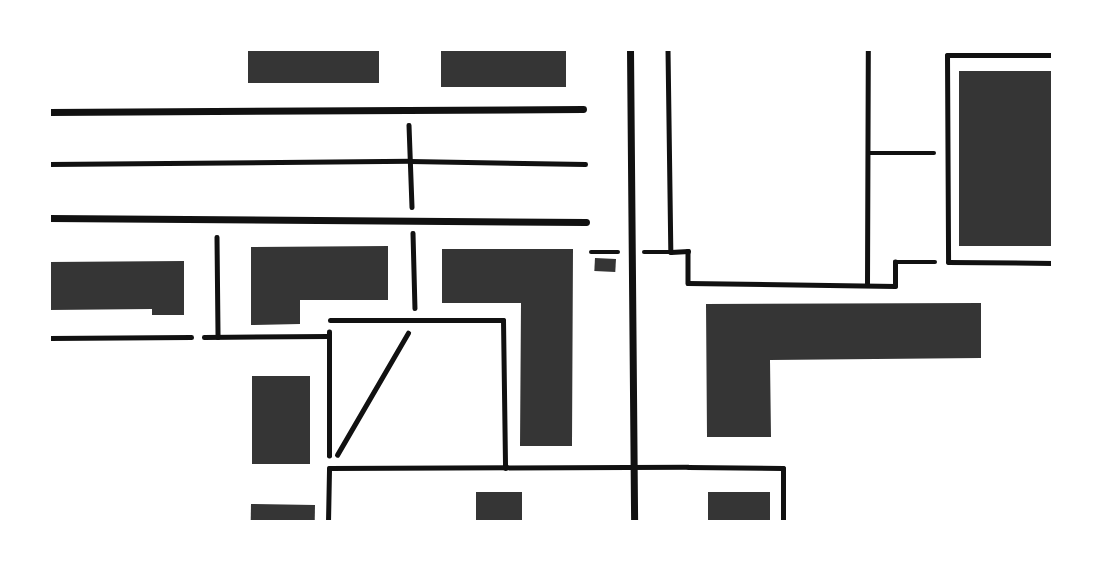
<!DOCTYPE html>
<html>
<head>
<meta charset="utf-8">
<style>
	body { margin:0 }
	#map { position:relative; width:1102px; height:571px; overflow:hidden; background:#fff; font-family:Barlow,sans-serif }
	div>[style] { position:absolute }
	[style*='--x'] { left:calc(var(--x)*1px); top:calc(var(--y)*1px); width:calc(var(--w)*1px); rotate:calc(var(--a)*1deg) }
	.building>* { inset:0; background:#353535; transform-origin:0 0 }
	.path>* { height:4.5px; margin:-2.25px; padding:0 2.25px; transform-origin:2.25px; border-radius:2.25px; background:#111 }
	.service>* { height:5px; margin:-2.5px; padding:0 2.5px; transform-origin:2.5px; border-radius:2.5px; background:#111 }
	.minor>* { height:7px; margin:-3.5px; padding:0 3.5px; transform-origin:3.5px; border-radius:3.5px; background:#111 }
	span { translate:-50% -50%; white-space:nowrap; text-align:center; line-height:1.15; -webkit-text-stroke:5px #fff; paint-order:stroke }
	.frame { position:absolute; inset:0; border:51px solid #fff; pointer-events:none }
</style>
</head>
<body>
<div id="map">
	<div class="building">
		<div style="left:248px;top:49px;width:131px;height:34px"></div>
		<div style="left:441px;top:49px;width:125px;height:38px"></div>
		<div style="left:1053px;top:71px;width:175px;height:94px;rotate:90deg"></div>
		<div style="clip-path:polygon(388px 246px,388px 300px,300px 300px,300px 324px,251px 325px,251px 247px)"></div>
		<div style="clip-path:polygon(442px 249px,573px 249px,572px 446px,520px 446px,521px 303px,442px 303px)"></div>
		<div style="left:595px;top:258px;width:21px;height:13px;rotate:3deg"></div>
		<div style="clip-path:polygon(184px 261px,184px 315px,152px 315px,152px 309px,49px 310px,49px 262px)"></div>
		<div style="clip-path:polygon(981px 303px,981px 358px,770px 360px,771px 437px,707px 437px,706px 304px)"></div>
		<div style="left:310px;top:376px;width:88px;height:58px;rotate:90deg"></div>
		<div style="left:476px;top:492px;width:46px;height:30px"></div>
		<div style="left:770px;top:492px;width:30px;height:62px;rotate:90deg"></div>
		<div style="left:251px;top:504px;width:64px;height:18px;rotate:1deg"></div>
	</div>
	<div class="path">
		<div style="--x:668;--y:49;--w:203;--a:89.2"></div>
		<div style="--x:671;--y:252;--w:17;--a:-3"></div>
		<div style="--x:688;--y:251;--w:32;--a:90"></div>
		<div style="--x:688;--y:283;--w:207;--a:0.8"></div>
		<div style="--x:895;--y:286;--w:24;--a:-90"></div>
		<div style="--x:895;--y:262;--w:40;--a:0"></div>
		<div style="--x:409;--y:125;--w:82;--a:87.9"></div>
		<div style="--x:868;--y:153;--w:66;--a:0"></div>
		<div style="--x:49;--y:164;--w:361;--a:-0.5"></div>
		<div style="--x:410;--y:161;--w:175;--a:1"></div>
		<div style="--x:413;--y:233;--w:75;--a:88.5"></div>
		<div style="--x:217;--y:237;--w:100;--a:89.4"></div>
		<div style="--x:591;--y:252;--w:27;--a:0"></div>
		<div style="--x:644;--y:252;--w:27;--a:0"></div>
		<div style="--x:867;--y:285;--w:236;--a:-89.8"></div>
		<div style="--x:204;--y:337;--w:124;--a:-0.5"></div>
		<div style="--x:337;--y:455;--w:141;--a:-59.8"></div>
		<div style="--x:329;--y:456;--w:124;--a:-90"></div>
	</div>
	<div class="service">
		<div style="--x:1053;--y:55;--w:106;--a:180"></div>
		<div style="--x:947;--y:55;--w:207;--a:89.7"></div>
		<div style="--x:948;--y:262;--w:105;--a:0.5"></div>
		<div style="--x:330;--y:320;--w:173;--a:0"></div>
		<div style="--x:503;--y:320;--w:148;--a:89.2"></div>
		<div style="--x:49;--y:338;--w:142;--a:-0.4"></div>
		<div style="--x:328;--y:522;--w:54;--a:-88.9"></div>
		<div style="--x:329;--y:468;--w:359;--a:-0.2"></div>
		<div style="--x:688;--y:467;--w:95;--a:0.6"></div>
		<div style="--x:783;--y:468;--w:54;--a:90"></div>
	</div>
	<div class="minor">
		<div style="--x:630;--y:49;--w:473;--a:89.5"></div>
		<div style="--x:49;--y:112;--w:534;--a:-0.32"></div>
		<div style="--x:49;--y:218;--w:537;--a:0.43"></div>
	</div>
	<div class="frame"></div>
</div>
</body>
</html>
